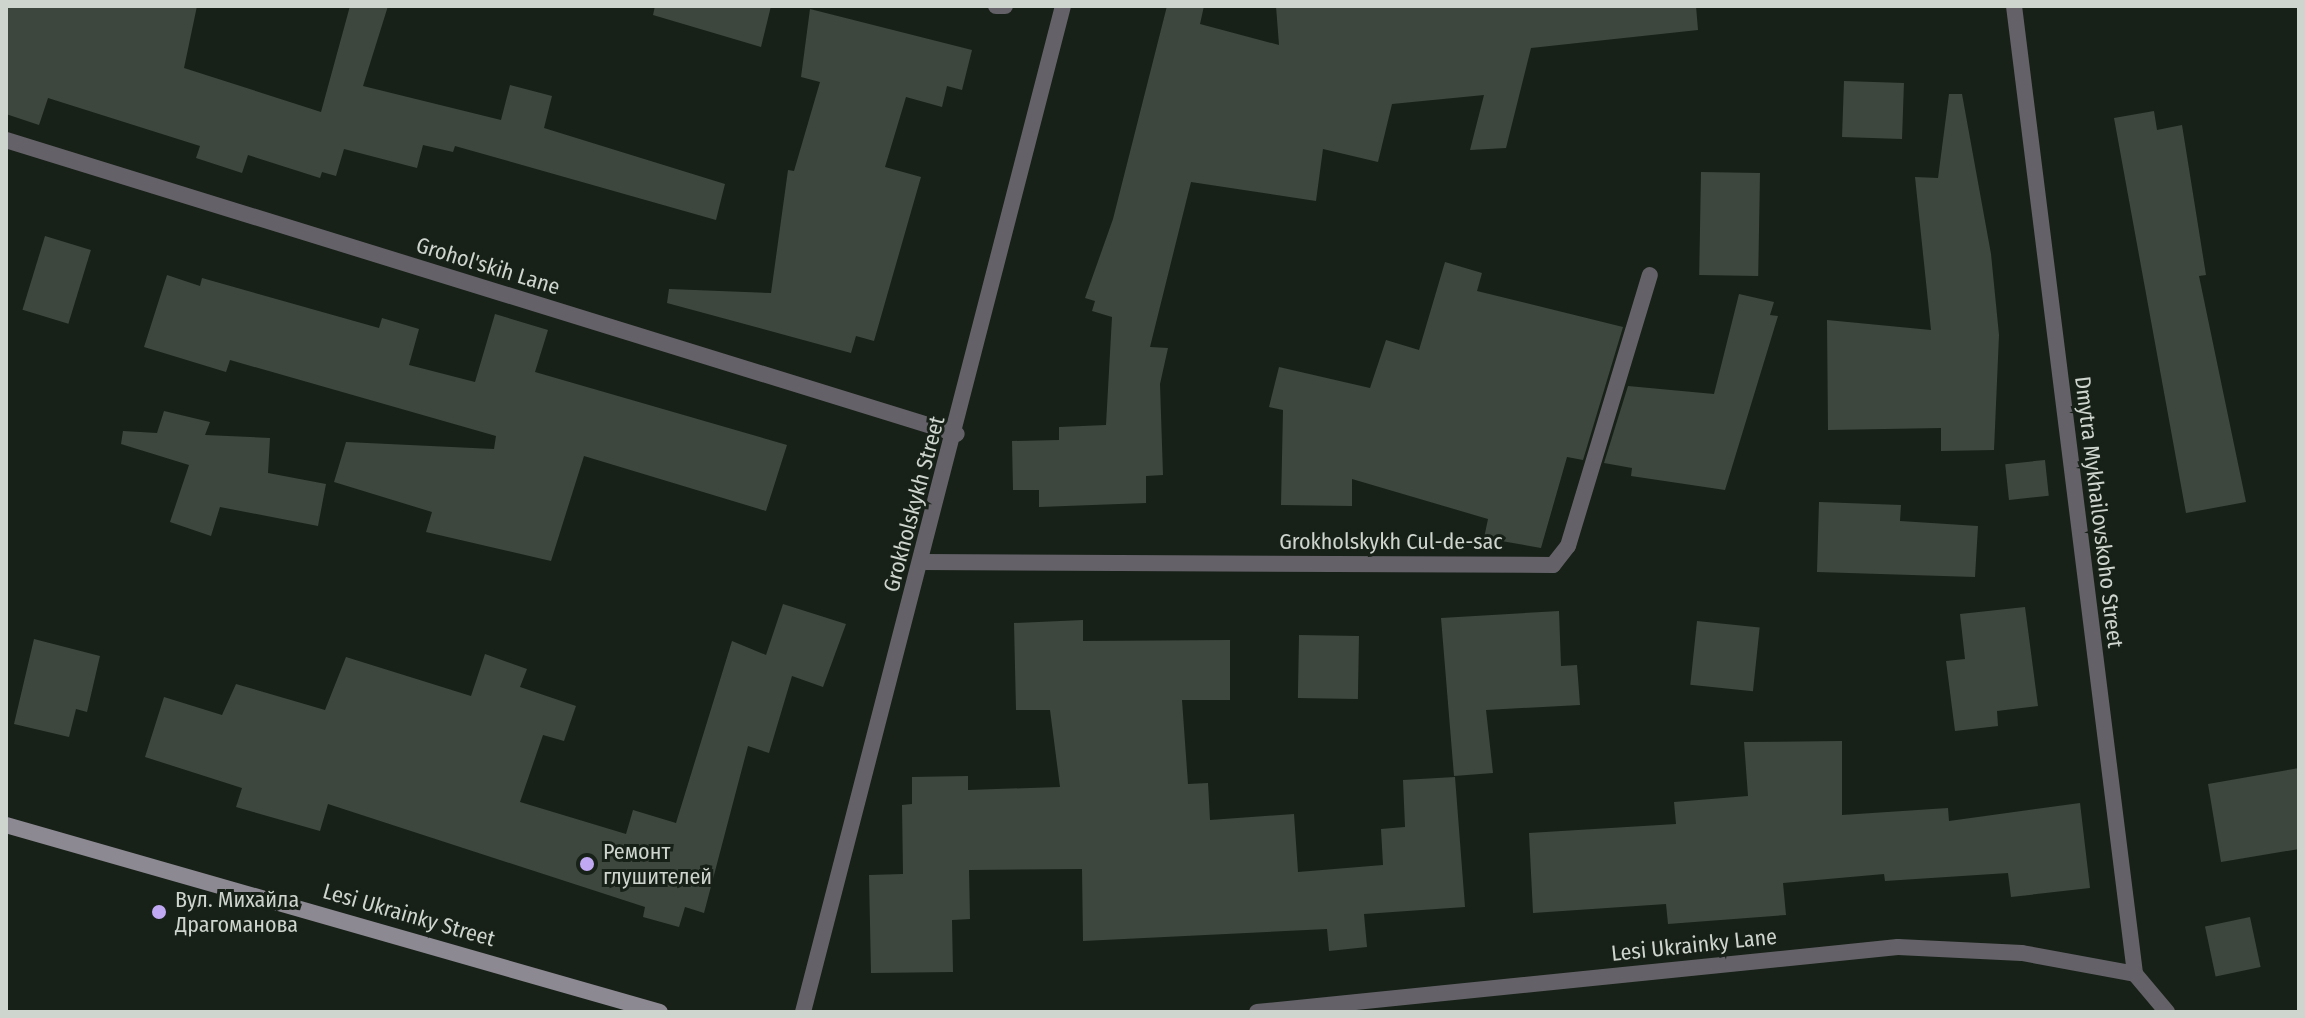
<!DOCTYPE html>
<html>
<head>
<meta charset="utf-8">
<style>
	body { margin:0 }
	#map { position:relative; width:2305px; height:1018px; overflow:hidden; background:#182118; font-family:"Fira Sans Condensed",sans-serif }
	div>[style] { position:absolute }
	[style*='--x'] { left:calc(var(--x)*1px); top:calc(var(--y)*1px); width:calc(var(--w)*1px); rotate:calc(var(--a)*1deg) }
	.building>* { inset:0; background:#3e473d; transform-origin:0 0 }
	.minor>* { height:16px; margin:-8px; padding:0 8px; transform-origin:8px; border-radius:8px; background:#646268 }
	.secondary>* { height:16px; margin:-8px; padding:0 8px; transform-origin:8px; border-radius:8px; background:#8c8993 }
	.dots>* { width:22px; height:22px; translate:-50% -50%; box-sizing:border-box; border:4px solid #182118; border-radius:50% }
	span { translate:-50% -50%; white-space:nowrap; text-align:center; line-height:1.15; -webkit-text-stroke:6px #182118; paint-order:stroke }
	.street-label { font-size:22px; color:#ced4ce }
	.poi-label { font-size:22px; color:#ced4ce }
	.left { translate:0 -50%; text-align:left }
	.frame { position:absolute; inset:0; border:8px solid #ced4ce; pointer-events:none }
</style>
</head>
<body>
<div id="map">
	<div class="building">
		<div style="clip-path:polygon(6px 6px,197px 6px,184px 68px,321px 112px,350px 6px,388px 6px,363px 86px,501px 120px,510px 85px,552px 96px,544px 128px,725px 184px,716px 220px,455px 146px,453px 152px,423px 145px,417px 168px,344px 149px,336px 176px,322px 172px,320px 178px,248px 155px,242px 173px,196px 158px,200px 146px,48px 98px,39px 125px,6px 114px)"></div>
		<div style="clip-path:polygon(655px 6px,771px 6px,761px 47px,653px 15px)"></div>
		<div style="clip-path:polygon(1167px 6px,1204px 6px,1200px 24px,1279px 45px,1276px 6px,1696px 6px,1698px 30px,1531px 48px,1506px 148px,1470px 150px,1484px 95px,1392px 104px,1378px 162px,1323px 149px,1316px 201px,1191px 182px,1150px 347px,1168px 348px,1160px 384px,1163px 475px,1146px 476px,1146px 503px,1039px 507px,1039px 490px,1013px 490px,1012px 441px,1059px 440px,1059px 427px,1106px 425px,1112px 317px,1092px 311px,1095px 301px,1085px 298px,1113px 219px)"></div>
		<div style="clip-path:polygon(810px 9px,972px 50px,962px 90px,947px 86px,942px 107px,906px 97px,885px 167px,921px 177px,874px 341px,856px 336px,851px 353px,667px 303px,669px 289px,771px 293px,788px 170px,794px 171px,820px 82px,801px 77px)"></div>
		<div style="left:1844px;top:81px;width:60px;height:56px;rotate:2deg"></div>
		<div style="clip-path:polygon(1949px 94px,1962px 94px,1991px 254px,1999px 335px,1994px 450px,1941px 451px,1941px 428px,1828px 430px,1827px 320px,1931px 330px,1915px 177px,1938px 178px)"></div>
		<div style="clip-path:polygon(2154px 111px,2157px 130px,2182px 125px,2206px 275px,2199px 276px,2246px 502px,2186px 513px,2114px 118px)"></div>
		<div style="left:1701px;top:172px;width:59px;height:103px;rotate:1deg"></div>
		<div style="left:45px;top:236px;width:48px;height:77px;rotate:17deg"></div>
		<div style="clip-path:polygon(1445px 262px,1482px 273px,1477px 291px,1623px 327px,1583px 460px,1567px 457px,1541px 548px,1484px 538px,1488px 519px,1352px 479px,1352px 506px,1281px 505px,1283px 410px,1269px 407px,1279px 367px,1370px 388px,1386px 340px,1419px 350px)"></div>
		<div style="clip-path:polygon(167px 275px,200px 286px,202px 278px,379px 328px,382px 318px,419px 329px,409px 365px,475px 382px,495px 314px,548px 330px,535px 372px,787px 445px,766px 511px,584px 456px,551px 561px,426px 532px,432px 512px,334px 482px,346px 442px,494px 449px,496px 436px,230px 360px,226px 372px,144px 347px)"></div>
		<div style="clip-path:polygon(1739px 294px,1774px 302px,1770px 315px,1778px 316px,1725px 490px,1631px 476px,1632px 468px,1604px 463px,1628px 386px,1714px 394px)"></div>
		<div style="clip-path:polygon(164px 411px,210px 422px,205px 435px,270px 438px,268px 473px,326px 484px,318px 526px,220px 507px,211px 536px,170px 522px,189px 465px,121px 444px,123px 431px,157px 433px)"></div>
		<div style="left:2045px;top:460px;width:36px;height:40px;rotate:84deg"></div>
		<div style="clip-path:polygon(1819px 502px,1901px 505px,1900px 521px,1978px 526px,1975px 577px,1817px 572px)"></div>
		<div style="clip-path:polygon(783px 604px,846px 624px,823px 687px,792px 676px,769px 753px,748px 746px,704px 913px,685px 907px,679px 927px,643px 917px,645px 907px,328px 804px,320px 831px,236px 807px,242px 788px,145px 757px,164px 697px,222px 715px,236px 684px,325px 710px,346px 657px,471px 696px,485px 654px,527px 669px,520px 687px,576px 706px,564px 741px,543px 735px,520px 802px,626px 834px,633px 810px,676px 823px,732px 641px,766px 655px)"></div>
		<div style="clip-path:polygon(2025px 607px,2038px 706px,1997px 711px,1998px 726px,1955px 731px,1946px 661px,1965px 659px,1960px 614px)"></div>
		<div style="clip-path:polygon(1559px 611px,1561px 666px,1577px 665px,1580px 705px,1486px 710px,1493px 773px,1454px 776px,1441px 618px)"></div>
		<div style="clip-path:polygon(1083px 620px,1083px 641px,1230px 640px,1230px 700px,1182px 700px,1188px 784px,1208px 783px,1210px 820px,1294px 814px,1298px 872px,1383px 865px,1381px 829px,1405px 827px,1403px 780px,1455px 777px,1465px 907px,1364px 914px,1367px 947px,1329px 951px,1327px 929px,1083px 941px,1082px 869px,969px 870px,970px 919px,952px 920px,953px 972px,871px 973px,869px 875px,903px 874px,902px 805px,912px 804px,912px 777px,968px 776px,968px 790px,1060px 787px,1050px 710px,1016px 710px,1014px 623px)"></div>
		<div style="left:1697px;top:621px;width:63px;height:64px;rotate:6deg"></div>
		<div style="left:1299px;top:635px;width:60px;height:63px;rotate:1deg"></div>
		<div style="clip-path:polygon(34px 639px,100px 656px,87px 712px,76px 709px,69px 737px,14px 724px)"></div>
		<div style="clip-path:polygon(1842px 741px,1842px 815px,1948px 808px,1949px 821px,2080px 803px,2090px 888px,2011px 897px,2008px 873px,1885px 881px,1884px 874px,1783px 883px,1786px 915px,1668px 924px,1666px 904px,1533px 913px,1529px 833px,1676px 824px,1674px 802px,1748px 796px,1744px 742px)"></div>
		<div style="clip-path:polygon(2299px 768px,2299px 849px,2221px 862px,2208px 784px)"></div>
		<div style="left:2250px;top:917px;width:51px;height:46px;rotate:78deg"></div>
	</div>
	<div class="minor">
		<div style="--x:996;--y:6;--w:9;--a:0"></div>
		<div style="--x:2014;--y:6;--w:976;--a:82.87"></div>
		<div style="--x:2135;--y:974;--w:50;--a:49.9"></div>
		<div style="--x:6;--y:140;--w:995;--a:17.18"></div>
		<div style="--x:921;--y:562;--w:632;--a:0.27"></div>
		<div style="--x:1553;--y:565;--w:24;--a:-52"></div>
		<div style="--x:1568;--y:546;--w:283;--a:-73.2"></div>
		<div style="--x:803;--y:1012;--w:1039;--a:-75.51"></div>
		<div style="--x:1257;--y:1012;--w:644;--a:-5.79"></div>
		<div style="--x:1898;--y:947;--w:124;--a:2.8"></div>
		<div style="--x:2022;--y:953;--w:115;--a:10.5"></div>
	</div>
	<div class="secondary">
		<div style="--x:6;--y:825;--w:680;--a:15.96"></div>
	</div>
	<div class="dots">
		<div style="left:587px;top:864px;background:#c1a8f3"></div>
		<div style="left:159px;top:912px;background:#c1a8f3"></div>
	</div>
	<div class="street-label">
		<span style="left:488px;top:266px;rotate:17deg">Grohol'skih Lane</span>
		<span style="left:914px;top:504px;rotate:-75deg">Grokholskykh Street</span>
		<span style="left:2099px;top:512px;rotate:83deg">Dmytra Mykhailovskoho Street</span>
		<span style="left:1391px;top:542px">Grokholskykh Сul-de-sac</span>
		<span style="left:409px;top:915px;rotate:16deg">Lesi Ukrainky Street</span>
		<span style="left:1694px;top:945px;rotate:-6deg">Lesi Ukrainky Lane</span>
	</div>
	<div class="poi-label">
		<span class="left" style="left:603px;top:864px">Ремонт<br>глушителей</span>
		<span class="left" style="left:175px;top:912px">Вул. Михайла<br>Драгоманова</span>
	</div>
	<div class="frame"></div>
</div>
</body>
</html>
